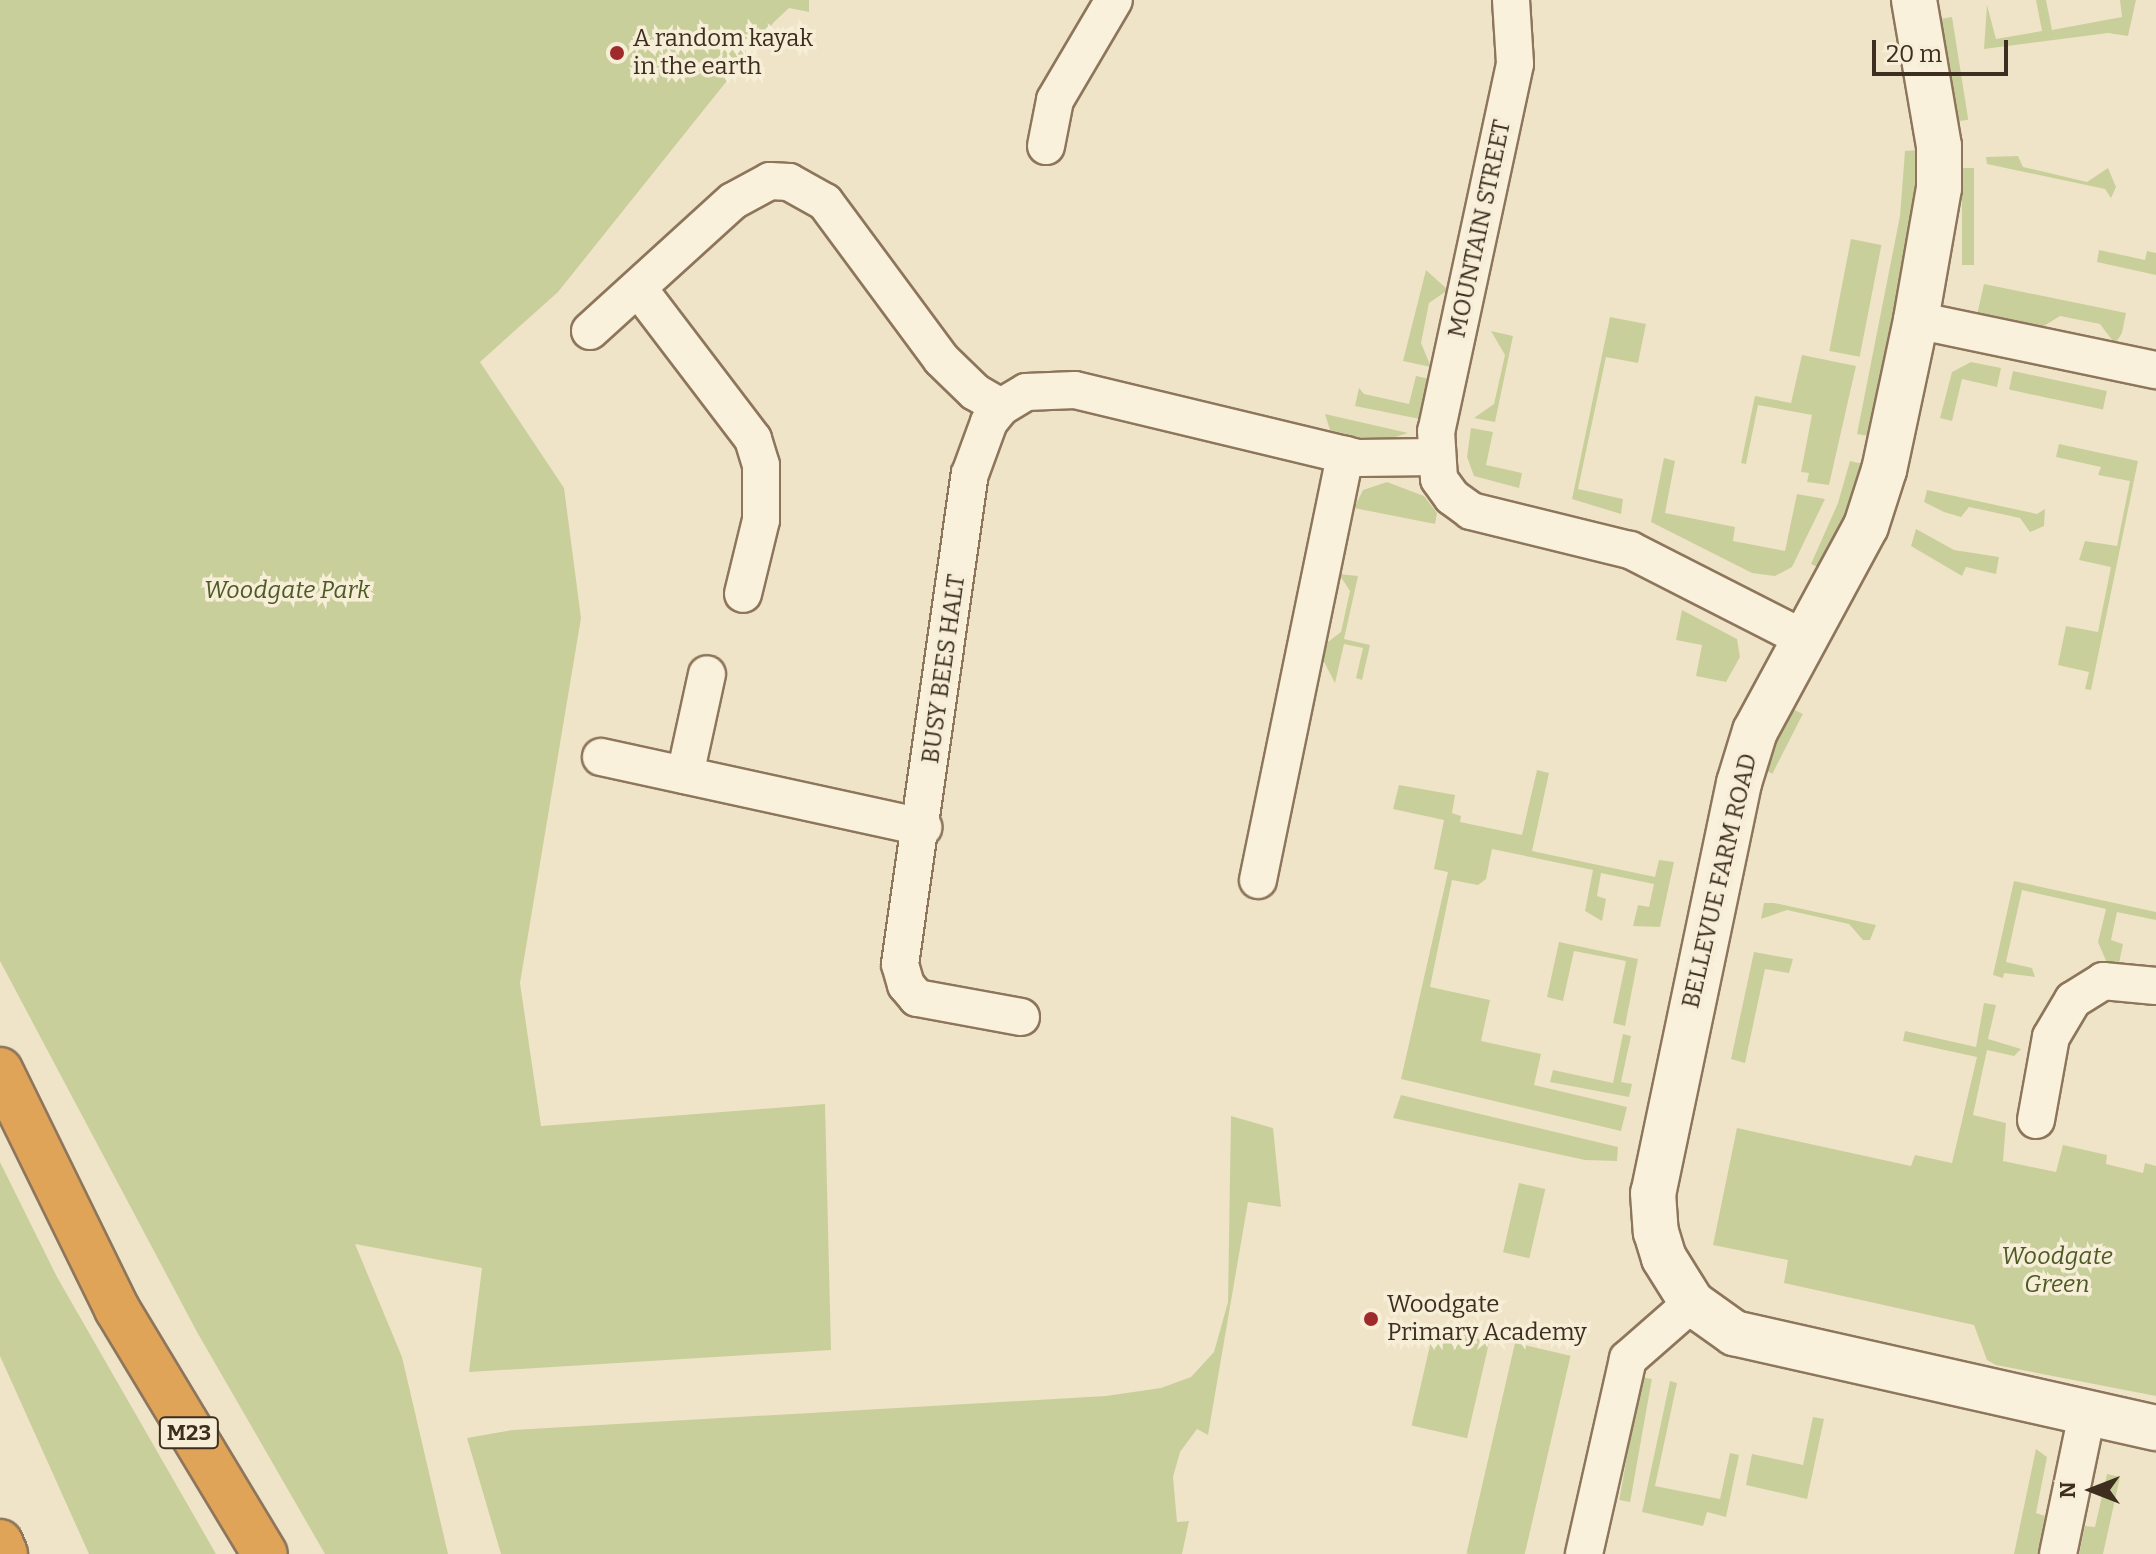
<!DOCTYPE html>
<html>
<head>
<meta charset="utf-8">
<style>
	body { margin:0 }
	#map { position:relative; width:2156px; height:1554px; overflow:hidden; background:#f0e4c8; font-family:Bitter,serif }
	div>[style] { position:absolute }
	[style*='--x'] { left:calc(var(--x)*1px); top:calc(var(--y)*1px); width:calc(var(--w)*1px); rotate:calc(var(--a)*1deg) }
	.green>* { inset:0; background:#c9cf9b; transform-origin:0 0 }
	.roads { filter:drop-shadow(2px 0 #8d765c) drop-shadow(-2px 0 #8d765c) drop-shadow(0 2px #8d765c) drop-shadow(0 -2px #8d765c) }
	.street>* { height:36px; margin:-18px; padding:0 18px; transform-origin:18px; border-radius:18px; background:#faf1dc }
	.secondary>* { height:44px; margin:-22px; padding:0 22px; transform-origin:22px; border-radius:22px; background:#faf1dc }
	.highway>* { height:44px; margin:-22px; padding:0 22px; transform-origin:22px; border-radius:22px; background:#e0a458 }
	.dots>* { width:22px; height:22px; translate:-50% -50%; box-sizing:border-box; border:4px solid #f7eed8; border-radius:50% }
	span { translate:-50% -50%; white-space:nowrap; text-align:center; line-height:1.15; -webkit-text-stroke:7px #f7eed8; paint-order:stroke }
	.shield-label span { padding:2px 6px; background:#f7eed8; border:2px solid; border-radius:6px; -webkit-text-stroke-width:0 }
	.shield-label { font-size:22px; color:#3d2e20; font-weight:700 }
	.poi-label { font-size:24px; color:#3d2e20 }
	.left { translate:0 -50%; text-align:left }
	.street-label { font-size:24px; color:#3d2e20 }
	.park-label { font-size:24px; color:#4d5a26; font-style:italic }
	.north { position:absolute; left:2052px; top:1450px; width:80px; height:80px; -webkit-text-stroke:6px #f7eed8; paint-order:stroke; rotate:270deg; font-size:22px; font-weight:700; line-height:32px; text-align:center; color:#3d2e20 }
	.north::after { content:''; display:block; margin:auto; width:28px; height:36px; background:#3d2e20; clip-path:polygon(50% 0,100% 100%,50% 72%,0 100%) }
	.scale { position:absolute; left:1872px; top:40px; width:136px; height:36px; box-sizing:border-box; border:4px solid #3d2e20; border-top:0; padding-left:10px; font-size:24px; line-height:28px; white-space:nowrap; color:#3d2e20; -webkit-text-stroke:6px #f7eed8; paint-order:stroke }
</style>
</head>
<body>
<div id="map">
	<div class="green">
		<div style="clip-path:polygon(0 0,809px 0,809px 12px,789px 8px,774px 22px,558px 292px,480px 362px,564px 488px,581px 618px,520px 983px,541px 1126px,825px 1104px,831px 1350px,469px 1372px,482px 1268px,355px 1244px,402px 1357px,448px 1554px,325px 1554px,197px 1332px,0 961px)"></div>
		<div style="clip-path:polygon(2036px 0,2046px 0,2052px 30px,2122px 17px,2120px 0,2136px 0,2128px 36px,2108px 33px,1984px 49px,1987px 5px,1996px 39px,2042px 31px)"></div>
		<div style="left:1952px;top:17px;width:104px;height:12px;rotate:81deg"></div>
		<div style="clip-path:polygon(1917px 150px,1914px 218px,1869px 436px,1857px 434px,1900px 216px,1905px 151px)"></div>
		<div style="clip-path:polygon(2018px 156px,2023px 167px,2087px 182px,2108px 168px,2116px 187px,2111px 198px,2105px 189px,1987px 164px,1986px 157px)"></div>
		<div style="left:1962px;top:168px;width:12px;height:97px"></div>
		<div style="left:1851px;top:239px;width:31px;height:114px;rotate:11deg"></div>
		<div style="clip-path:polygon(2099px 250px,2145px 260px,2147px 251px,2156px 253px,2156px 275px,2097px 262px)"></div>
		<div style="clip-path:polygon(1426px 270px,1448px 290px,1429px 303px,1421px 343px,1431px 367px,1403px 361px)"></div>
		<div style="clip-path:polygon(1984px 284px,2126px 313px,2122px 333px,2115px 344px,2100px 324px,2060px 316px,2039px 329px,1977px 315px)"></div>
		<div style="clip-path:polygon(1610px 317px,1646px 324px,1638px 363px,1606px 357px,1578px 489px,1623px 499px,1621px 514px,1572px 499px)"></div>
		<div style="clip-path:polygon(1491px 331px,1513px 336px,1495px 422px,1474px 418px,1494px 404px,1505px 355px)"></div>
		<div style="clip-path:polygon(1802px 355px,1856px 366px,1829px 485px,1807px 482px,1809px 473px,1801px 472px,1812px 415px,1758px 405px,1746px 464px,1741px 463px,1755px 396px,1791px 403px)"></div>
		<div style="clip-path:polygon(1971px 362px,2001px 368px,1997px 387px,1962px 379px,1952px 421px,1940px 418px,1952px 372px)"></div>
		<div style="left:2013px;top:371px;width:96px;height:19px;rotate:12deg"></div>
		<div style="clip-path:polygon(1416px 376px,1430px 379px,1420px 419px,1355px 406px,1359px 388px,1364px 394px,1409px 404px)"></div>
		<div style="clip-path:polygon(1325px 414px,1408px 433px,1380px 442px,1330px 430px)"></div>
		<div style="clip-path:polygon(1471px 428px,1493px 432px,1486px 465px,1522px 473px,1519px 488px,1474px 476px,1467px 457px)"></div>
		<div style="clip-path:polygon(2059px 444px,2138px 461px,2091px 690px,2085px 689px,2089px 672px,2058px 665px,2066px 626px,2098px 632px,2111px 567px,2079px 560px,2085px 541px,2117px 546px,2130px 481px,2098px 475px,2101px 467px,2056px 457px)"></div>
		<div style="clip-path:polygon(1664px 458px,1675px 461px,1665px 513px,1735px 527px,1733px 541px,1785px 551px,1797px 494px,1825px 499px,1792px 567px,1775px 576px,1752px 573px,1651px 522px)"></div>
		<div style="clip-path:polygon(1850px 461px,1863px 464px,1851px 507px,1822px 569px,1811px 564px,1838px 503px)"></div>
		<div style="clip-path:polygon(1387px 482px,1424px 496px,1437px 513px,1435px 524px,1354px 508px,1363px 490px)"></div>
		<div style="clip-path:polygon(1927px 490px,2037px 514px,2045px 509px,2044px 526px,2030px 532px,2020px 518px,1969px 507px,1961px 517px,1944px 512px,1924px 502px)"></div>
		<div style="clip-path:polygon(1916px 529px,1954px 550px,1999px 557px,1996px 574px,1966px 567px,1962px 576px,1911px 546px)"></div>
		<div style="clip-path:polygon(1339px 574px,1358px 576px,1344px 639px,1370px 645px,1362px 680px,1356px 678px,1363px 648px,1344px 644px,1335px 683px,1322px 658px,1324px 645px,1341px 632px,1350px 591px)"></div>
		<div style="clip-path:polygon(1682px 610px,1737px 639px,1740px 657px,1726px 682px,1696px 676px,1702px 645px,1676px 640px)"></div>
		<div style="left:1793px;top:709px;width:11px;height:67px;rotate:27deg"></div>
		<div style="clip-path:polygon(1537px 770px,1549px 773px,1532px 851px,1655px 877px,1659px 860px,1674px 862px,1660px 927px,1633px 926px,1638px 905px,1649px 907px,1654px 884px,1601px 873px,1597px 896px,1606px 899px,1602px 921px,1585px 911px,1593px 870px,1492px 849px,1486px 879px,1478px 885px,1452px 880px,1430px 987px,1490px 1000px,1481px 1041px,1541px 1054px,1534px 1085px,1627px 1107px,1621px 1131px,1401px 1079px,1448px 872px,1434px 869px,1444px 820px,1393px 809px,1399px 785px,1455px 795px,1452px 813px,1461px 816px,1460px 822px,1522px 835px)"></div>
		<div style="clip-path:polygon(2014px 881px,2156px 912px,2156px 920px,2117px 912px,2111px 940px,2123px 944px,2118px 968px,2107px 963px,2098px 942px,2106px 909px,2022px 890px,2006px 962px,2032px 968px,2035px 977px,2004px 973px,2003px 978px,1993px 975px)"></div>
		<div style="clip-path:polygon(1764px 903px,1774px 903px,1876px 925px,1870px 940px,1863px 940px,1849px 924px,1787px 910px,1761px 919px)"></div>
		<div style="clip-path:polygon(1559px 942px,1638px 959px,1625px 1026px,1613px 1023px,1626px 961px,1574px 951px,1563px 1001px,1547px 997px)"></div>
		<div style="clip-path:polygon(1754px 952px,1793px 959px,1789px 973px,1765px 969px,1745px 1063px,1731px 1059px)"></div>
		<div style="clip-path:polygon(1984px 1003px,1996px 1005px,1988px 1039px,2021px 1049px,2014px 1056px,1987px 1050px,1973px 1115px,2006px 1123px,2003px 1161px,2056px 1172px,2063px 1145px,2107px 1155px,2106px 1164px,2143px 1173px,2145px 1163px,2156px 1166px,2156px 1396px,1996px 1365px,1987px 1360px,1974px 1325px,1784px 1283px,1788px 1260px,1713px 1245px,1737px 1128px,1911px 1166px,1915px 1155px,1952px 1163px,1977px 1057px,1903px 1041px,1905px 1031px,1976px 1047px)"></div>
		<div style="clip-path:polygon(1623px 1034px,1631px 1036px,1621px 1082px,1632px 1084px,1629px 1097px,1550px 1082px,1553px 1070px,1613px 1083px)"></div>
		<div style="clip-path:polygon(1401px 1095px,1618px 1147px,1617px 1161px,1585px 1160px,1393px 1118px)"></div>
		<div style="clip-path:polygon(1231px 1116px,1273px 1128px,1281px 1207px,1248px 1202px,1208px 1435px,1197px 1429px,1180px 1452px,1173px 1477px,1177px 1522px,1189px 1521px,1182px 1554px,501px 1554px,467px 1438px,513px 1430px,1106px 1396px,1161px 1388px,1191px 1377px,1214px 1352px,1228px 1302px)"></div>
		<div style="clip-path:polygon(0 1162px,57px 1277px,216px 1554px,89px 1554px,0 1356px)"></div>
		<div style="left:1519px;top:1183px;width:27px;height:71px;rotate:13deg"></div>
		<div style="left:1434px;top:1328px;width:57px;height:100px;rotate:13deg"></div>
		<div style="left:1515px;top:1343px;width:57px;height:216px;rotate:13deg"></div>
		<div style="left:1641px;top:1377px;width:11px;height:125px;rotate:10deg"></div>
		<div style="clip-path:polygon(1670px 1381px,1677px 1383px,1655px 1486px,1720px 1499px,1730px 1453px,1739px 1455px,1726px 1517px,1707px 1512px,1703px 1526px,1642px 1512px)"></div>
		<div style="clip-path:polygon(1813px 1417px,1824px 1419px,1807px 1499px,1746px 1485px,1752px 1454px,1803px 1465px)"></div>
		<div style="clip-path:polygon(2036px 1449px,2047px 1457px,2036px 1513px,2045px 1516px,2037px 1554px,2014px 1554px)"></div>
		<div style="clip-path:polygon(2107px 1474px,2120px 1477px,2103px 1554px,2079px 1554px,2085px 1526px,2095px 1527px)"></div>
	</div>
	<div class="roads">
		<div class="street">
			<div style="--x:1511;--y:0;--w:64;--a:86.4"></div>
			<div style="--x:1515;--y:64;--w:375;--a:102.1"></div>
			<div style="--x:1436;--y:431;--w:48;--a:86.4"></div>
			<div style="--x:1439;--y:479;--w:22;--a:54"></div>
			<div style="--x:1452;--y:497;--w:24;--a:36"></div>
			<div style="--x:1471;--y:511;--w:164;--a:13.8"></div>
			<div style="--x:1630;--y:550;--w:196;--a:27"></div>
			<div style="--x:1046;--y:146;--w:47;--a:-78.9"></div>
			<div style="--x:1055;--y:100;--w:116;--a:-59.5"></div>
			<div style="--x:638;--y:288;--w:190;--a:52.7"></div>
			<div style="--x:753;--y:439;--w:27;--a:73"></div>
			<div style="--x:761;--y:465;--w:55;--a:90"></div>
			<div style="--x:761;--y:520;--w:76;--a:103.7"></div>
			<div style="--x:1916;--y:320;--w:245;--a:11.8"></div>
			<div style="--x:590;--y:331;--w:193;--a:-42.3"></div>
			<div style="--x:733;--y:201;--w:42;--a:-28.4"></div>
			<div style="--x:770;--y:181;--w:19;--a:3"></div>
			<div style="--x:789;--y:182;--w:41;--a:29.1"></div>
			<div style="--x:825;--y:202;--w:195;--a:53.5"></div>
			<div style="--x:941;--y:359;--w:47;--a:44.1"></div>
			<div style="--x:975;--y:392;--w:30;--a:30"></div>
			<div style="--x:601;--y:757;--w:330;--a:12.3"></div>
			<div style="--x:685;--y:775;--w:103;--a:-77.7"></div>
			<div style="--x:1258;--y:880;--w:434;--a:-78.4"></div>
			<div style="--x:1021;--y:1017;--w:106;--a:-169.6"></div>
			<div style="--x:917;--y:998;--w:17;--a:-130"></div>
			<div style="--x:906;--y:985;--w:22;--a:-106"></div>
			<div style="--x:900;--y:964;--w:495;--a:-81.9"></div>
			<div style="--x:970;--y:474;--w:55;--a:-69.9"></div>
			<div style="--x:989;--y:422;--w:19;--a:-51"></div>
			<div style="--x:1001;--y:407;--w:29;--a:-31"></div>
			<div style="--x:1026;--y:392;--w:49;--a:-2.3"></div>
			<div style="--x:1075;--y:390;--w:291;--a:13.5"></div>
			<div style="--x:1358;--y:458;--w:76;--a:-0.8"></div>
			<div style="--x:2036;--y:1120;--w:84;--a:-79.8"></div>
			<div style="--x:2051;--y:1037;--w:43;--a:-59.3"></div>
			<div style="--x:2073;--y:1000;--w:36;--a:-32"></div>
			<div style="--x:2103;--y:981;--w:53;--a:5.4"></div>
			<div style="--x:1584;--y:1554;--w:200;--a:-77.3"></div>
			<div style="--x:1628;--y:1359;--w:85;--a:-41.2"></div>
			<div style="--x:2058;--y:1554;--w:143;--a:-78.3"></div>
		</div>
		<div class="secondary">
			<div style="--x:1914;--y:0;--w:148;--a:80.3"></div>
			<div style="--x:1939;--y:146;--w:42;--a:90"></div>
			<div style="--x:1939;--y:188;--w:134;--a:99.9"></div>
			<div style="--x:1916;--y:320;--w:153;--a:102"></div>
			<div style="--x:1884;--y:470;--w:59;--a:107.8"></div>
			<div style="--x:1866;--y:526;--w:233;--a:118.4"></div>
			<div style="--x:1755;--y:731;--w:54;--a:107.1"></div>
			<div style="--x:1739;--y:783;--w:419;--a:101.8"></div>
			<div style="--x:1653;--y:1193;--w:39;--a:86"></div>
			<div style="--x:1656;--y:1232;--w:27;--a:73"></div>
			<div style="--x:1664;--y:1258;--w:53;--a:58.1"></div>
			<div style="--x:1692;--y:1303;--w:52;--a:35.5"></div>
			<div style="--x:1734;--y:1333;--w:433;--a:12.7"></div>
		</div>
		<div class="highway">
			<div style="--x:0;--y:1070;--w:266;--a:63.9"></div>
			<div style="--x:117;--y:1309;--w:286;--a:58.9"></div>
			<div style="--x:0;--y:1542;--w:13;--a:67"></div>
		</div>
	</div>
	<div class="dots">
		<div style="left:617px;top:53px;background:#9e2a2b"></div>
		<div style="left:1371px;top:1319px;background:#9e2a2b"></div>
	</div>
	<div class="shield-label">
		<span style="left:189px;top:1433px">M23</span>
	</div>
	<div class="poi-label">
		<span class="left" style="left:633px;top:53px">A random kayak<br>in the earth</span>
		<span class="left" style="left:1387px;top:1319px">Woodgate<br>Primary Academy</span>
	</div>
	<div class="street-label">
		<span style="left:1480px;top:229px;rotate:-78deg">MOUNTAIN STREET</span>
		<span style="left:944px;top:669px;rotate:-82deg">BUSY BEES HALT</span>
		<span style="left:1720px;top:881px;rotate:-77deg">BELLEVUE FARM ROAD</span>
	</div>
	<div class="park-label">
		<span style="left:287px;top:591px">Woodgate Park</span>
		<span style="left:2057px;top:1271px">Woodgate<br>Green</span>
	</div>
	<div class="north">N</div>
	<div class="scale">20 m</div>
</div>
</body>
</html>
